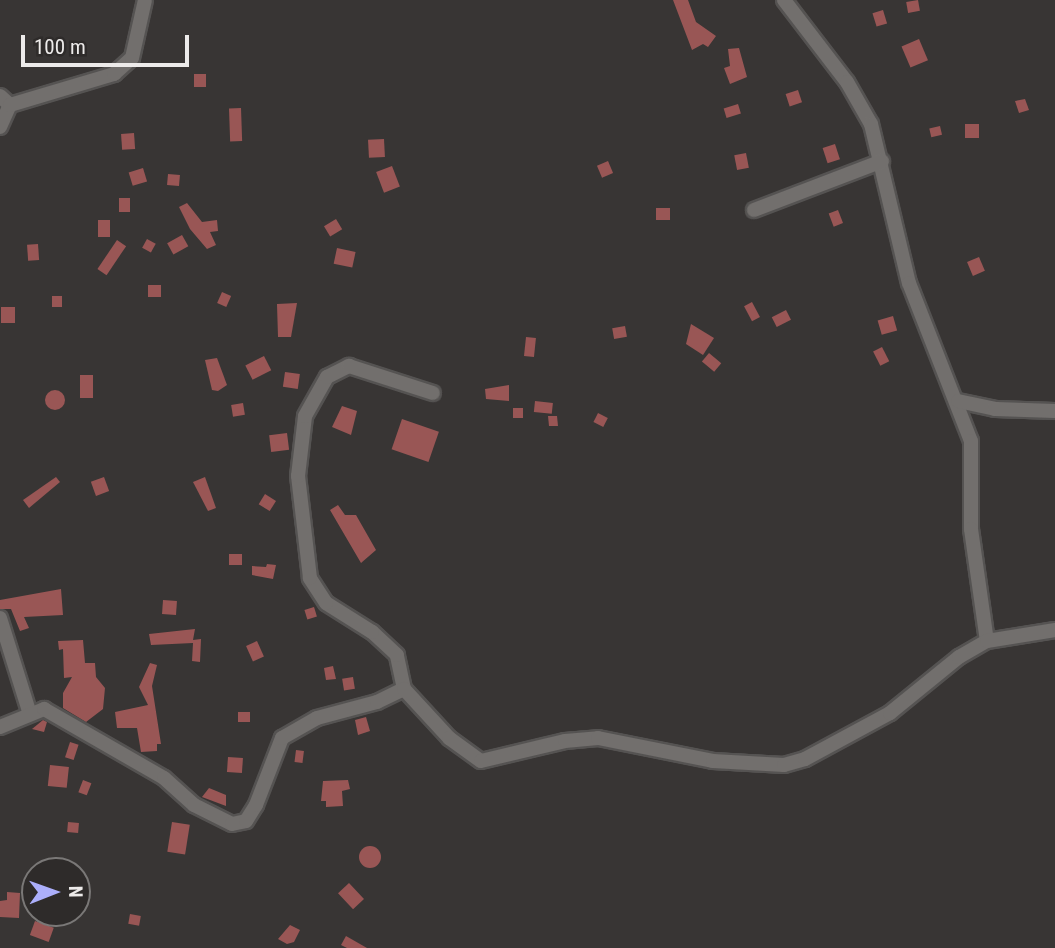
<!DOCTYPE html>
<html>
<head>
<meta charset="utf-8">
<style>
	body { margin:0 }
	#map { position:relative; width:1055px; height:948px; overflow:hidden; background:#383534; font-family:"Roboto Condensed",sans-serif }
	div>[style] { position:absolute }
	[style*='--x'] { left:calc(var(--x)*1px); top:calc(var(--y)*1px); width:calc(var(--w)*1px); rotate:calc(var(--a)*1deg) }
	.building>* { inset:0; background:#995655; transform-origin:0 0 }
	.round { border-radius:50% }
	.roads { filter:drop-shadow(2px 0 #555352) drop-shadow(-2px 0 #555352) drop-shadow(0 2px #555352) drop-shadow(0 -2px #555352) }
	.minor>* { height:14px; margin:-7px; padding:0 7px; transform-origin:7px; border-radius:7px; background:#726f6d }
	span { translate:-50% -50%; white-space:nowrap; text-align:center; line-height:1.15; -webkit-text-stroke:5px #2e2b2a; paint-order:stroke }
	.north { position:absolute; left:21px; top:857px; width:70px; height:70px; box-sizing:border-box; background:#2e2b2a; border:2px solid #7a7877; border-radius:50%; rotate:89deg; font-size:19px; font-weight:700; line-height:28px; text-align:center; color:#edebea }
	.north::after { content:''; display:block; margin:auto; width:24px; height:32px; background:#acaffb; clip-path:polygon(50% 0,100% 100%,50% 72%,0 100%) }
	.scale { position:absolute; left:21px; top:35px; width:168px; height:32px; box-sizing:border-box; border:4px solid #edebea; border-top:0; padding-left:9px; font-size:21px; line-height:24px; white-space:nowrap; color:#edebea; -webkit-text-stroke:5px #2e2b2a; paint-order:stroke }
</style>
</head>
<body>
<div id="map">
	<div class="building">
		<div style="clip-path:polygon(673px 0,688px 0,696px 22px,716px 36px,708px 47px,703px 44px,692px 50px)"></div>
		<div style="left:918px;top:0;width:11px;height:12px;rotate:80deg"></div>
		<div style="left:883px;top:10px;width:14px;height:11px;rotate:73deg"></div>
		<div style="left:919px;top:39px;width:23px;height:19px;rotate:67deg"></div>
		<div style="clip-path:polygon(739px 48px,747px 77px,730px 84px,724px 68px,730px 66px,728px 49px)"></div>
		<div style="left:194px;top:74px;width:12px;height:13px"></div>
		<div style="left:798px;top:90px;width:13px;height:13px;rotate:72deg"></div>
		<div style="clip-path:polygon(1025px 99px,1029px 110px,1019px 113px,1015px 101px)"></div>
		<div style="left:738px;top:104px;width:10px;height:15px;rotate:73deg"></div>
		<div style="left:241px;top:108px;width:33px;height:12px;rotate:88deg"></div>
		<div style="left:965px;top:124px;width:14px;height:14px"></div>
		<div style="left:940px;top:126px;width:9px;height:11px;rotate:77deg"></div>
		<div style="left:134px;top:133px;width:16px;height:13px;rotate:86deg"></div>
		<div style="left:384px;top:139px;width:18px;height:16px;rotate:87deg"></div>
		<div style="left:835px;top:144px;width:16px;height:13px;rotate:72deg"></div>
		<div style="left:746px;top:153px;width:15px;height:12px;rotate:79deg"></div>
		<div style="left:608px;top:161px;width:13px;height:12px;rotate:67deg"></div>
		<div style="left:392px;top:166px;width:22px;height:17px;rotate:69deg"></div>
		<div style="left:143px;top:168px;width:14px;height:15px;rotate:73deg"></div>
		<div style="left:168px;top:174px;width:12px;height:11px;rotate:5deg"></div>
		<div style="left:119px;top:198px;width:11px;height:14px"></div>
		<div style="clip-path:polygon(187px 203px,202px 222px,217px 220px,218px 231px,210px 232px,216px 245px,207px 249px,190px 229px,179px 207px)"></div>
		<div style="left:656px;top:208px;width:14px;height:12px"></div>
		<div style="left:838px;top:210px;width:14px;height:10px;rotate:69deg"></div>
		<div style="left:336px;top:219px;width:12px;height:14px;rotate:59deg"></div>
		<div style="left:98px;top:220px;width:12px;height:17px"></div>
		<div style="left:182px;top:235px;width:13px;height:17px;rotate:61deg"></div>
		<div style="left:147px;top:239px;width:10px;height:10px;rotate:29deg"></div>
		<div style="left:117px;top:240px;width:11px;height:35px;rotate:34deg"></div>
		<div style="left:38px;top:244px;width:16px;height:11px;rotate:86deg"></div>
		<div style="left:337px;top:248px;width:19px;height:16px;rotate:12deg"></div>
		<div style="left:979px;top:257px;width:15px;height:13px;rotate:67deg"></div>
		<div style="left:148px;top:285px;width:13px;height:12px"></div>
		<div style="left:222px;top:292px;width:10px;height:12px;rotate:24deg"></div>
		<div style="left:52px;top:296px;width:10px;height:11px"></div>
		<div style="left:752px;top:302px;width:17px;height:9px;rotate:62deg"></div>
		<div style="clip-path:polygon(297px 303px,291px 337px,278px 337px,277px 304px)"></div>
		<div style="left:1px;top:307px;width:14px;height:16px"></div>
		<div style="left:786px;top:310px;width:11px;height:16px;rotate:63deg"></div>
		<div style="left:893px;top:316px;width:15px;height:16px;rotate:74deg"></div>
		<div style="clip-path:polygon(691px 324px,714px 338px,703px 355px,686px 344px)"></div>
		<div style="left:625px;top:326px;width:11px;height:13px;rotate:80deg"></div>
		<div style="left:526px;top:337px;width:10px;height:19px;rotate:6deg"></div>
		<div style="left:882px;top:347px;width:16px;height:10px;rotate:63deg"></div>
		<div style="left:709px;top:353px;width:16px;height:11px;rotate:40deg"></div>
		<div style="left:264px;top:356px;width:16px;height:21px;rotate:63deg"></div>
		<div style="clip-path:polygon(217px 358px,227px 385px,218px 391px,212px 390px,205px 360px)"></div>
		<div style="left:285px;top:372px;width:15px;height:15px;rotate:8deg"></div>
		<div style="left:80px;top:375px;width:13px;height:23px"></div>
		<div style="clip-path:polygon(509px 385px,509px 401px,486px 399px,485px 389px)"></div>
		<div class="round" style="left:45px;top:390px;width:20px;height:20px"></div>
		<div style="left:535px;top:401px;width:18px;height:11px;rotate:6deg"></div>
		<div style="left:243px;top:403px;width:12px;height:12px;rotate:81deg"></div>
		<div style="clip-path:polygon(342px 406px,357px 411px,351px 435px,332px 427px)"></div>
		<div style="left:513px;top:408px;width:10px;height:10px"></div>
		<div style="left:598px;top:413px;width:11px;height:10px;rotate:27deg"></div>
		<div style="clip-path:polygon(548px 416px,557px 416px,558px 426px,549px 426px)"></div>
		<div style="left:402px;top:419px;width:39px;height:32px;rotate:19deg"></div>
		<div style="left:287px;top:433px;width:17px;height:18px;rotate:83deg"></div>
		<div style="clip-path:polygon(56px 477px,60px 482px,29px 508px,23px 500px)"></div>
		<div style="left:104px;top:477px;width:15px;height:14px;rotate:70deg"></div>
		<div style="clip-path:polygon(205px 477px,216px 508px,208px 511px,193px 482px)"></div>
		<div style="left:265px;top:494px;width:13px;height:12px;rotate:32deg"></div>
		<div style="clip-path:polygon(338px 505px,345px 515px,356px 515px,376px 550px,361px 563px,330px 510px)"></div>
		<div style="left:242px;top:554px;width:11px;height:13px;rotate:90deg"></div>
		<div style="clip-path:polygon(267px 564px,276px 565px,273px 579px,252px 575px,252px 566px,266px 567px)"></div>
		<div style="clip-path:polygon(61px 589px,63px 615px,24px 617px,29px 628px,20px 631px,11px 609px,0 609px,0 600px)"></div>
		<div style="left:163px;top:600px;width:14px;height:14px;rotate:4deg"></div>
		<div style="left:314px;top:607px;width:10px;height:10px;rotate:73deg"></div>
		<div style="clip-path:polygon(195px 629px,193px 640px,201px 639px,200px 662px,192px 661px,193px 643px,151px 645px,149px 634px)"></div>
		<div style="clip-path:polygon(83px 640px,85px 663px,95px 663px,96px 677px,105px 688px,103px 709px,86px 722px,63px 708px,63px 693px,72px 677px,64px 678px,63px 649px,59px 650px,58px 641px)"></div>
		<div style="left:257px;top:641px;width:17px;height:12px;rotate:66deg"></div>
		<div style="clip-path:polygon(150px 663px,157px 665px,152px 686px,161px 744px,157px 744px,157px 751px,141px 752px,137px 728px,117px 728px,115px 712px,148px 705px,139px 687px)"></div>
		<div style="clip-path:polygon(333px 666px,336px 679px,326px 680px,324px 668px)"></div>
		<div style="left:353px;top:677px;width:12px;height:11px;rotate:81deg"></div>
		<div style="left:250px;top:712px;width:10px;height:12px;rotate:90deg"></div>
		<div style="clip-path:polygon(366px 717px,370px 731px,358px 735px,355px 720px)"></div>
		<div style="clip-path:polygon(43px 720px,47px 722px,44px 732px,32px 729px)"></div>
		<div style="left:70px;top:742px;width:9px;height:16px;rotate:18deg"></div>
		<div style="left:296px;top:750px;width:8px;height:12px;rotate:7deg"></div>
		<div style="left:228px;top:757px;width:15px;height:15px;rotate:4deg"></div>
		<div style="left:50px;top:765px;width:19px;height:21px;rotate:6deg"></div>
		<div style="left:83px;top:780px;width:9px;height:13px;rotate:21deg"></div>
		<div style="clip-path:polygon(348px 780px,350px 789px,342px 791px,343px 806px,326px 807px,326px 801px,321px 801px,323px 781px)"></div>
		<div style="clip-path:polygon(209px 788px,226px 795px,226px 806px,202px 797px)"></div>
		<div style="left:68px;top:822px;width:11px;height:10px;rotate:5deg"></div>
		<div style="left:172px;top:822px;width:18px;height:30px;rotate:9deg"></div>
		<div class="round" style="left:359px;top:846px;width:22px;height:22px"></div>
		<div style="left:349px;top:883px;width:22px;height:15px;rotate:47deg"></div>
		<div style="clip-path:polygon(7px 892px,20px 893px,19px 918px,0 917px,0 901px,7px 900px)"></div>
		<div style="left:130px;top:914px;width:11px;height:10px;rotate:10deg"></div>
		<div style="left:35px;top:921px;width:20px;height:15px;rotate:20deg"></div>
		<div style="clip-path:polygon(290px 925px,300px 930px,294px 942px,287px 944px,278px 939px)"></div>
		<div style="clip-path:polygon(346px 936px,367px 948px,347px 948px,341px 945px)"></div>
	</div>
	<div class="roads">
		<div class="minor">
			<div style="--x:784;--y:0;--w:103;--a:52.5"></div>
			<div style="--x:847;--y:82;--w:48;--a:60.3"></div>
			<div style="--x:871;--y:124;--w:163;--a:76.6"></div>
			<div style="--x:909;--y:283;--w:170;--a:68.6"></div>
			<div style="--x:971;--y:441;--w:88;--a:90"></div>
			<div style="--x:971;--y:529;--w:113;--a:81.9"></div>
			<div style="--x:0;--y:96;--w:13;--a:42"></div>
			<div style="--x:0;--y:127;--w:24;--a:-66"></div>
			<div style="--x:10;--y:105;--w:109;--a:-16.6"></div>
			<div style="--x:114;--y:74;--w:24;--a:-42"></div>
			<div style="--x:132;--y:58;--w:59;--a:-77.4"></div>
			<div style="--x:754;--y:210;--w:137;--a:-20.9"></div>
			<div style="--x:958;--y:401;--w:38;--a:12"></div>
			<div style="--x:995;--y:409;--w:60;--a:1.9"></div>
			<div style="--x:0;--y:618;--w:97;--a:72.7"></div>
			<div style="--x:404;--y:689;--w:35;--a:-102"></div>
			<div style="--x:397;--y:655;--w:34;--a:-137"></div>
			<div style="--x:372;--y:632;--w:54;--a:-147.8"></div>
			<div style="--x:326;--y:603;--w:30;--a:-123"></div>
			<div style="--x:310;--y:578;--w:103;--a:-96.7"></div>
			<div style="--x:298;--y:476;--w:60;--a:-83.3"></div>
			<div style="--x:305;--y:416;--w:45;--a:-60.6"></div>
			<div style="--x:327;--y:377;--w:25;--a:-27"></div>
			<div style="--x:349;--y:366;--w:88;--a:17.8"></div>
			<div style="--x:0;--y:727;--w:48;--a:-22.2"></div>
			<div style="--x:44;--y:709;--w:138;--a:29.9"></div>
			<div style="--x:164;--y:778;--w:40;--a:42"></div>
			<div style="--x:194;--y:805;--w:42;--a:26.6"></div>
			<div style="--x:232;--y:824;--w:14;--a:-12"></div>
			<div style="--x:246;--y:821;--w:19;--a:-58"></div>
			<div style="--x:256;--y:805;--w:72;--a:-68.8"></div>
			<div style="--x:282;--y:738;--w:40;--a:-29.7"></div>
			<div style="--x:317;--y:718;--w:62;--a:-14.9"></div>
			<div style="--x:377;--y:702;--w:30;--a:-26"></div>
			<div style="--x:404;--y:689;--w:67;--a:47.4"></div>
			<div style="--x:449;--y:738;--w:39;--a:36"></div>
			<div style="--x:481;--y:761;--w:86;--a:-13.4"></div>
			<div style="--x:565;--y:741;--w:33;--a:-5"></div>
			<div style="--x:598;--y:738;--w:117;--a:11.3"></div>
			<div style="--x:713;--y:761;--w:71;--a:3.2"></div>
			<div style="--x:784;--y:765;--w:22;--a:-16"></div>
			<div style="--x:805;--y:759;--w:97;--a:-28.4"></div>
			<div style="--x:890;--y:713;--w:89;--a:-39.1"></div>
			<div style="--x:959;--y:657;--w:32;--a:-30"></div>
			<div style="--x:987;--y:641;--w:69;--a:-9.2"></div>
		</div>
	</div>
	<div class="north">N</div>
	<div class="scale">100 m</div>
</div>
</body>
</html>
